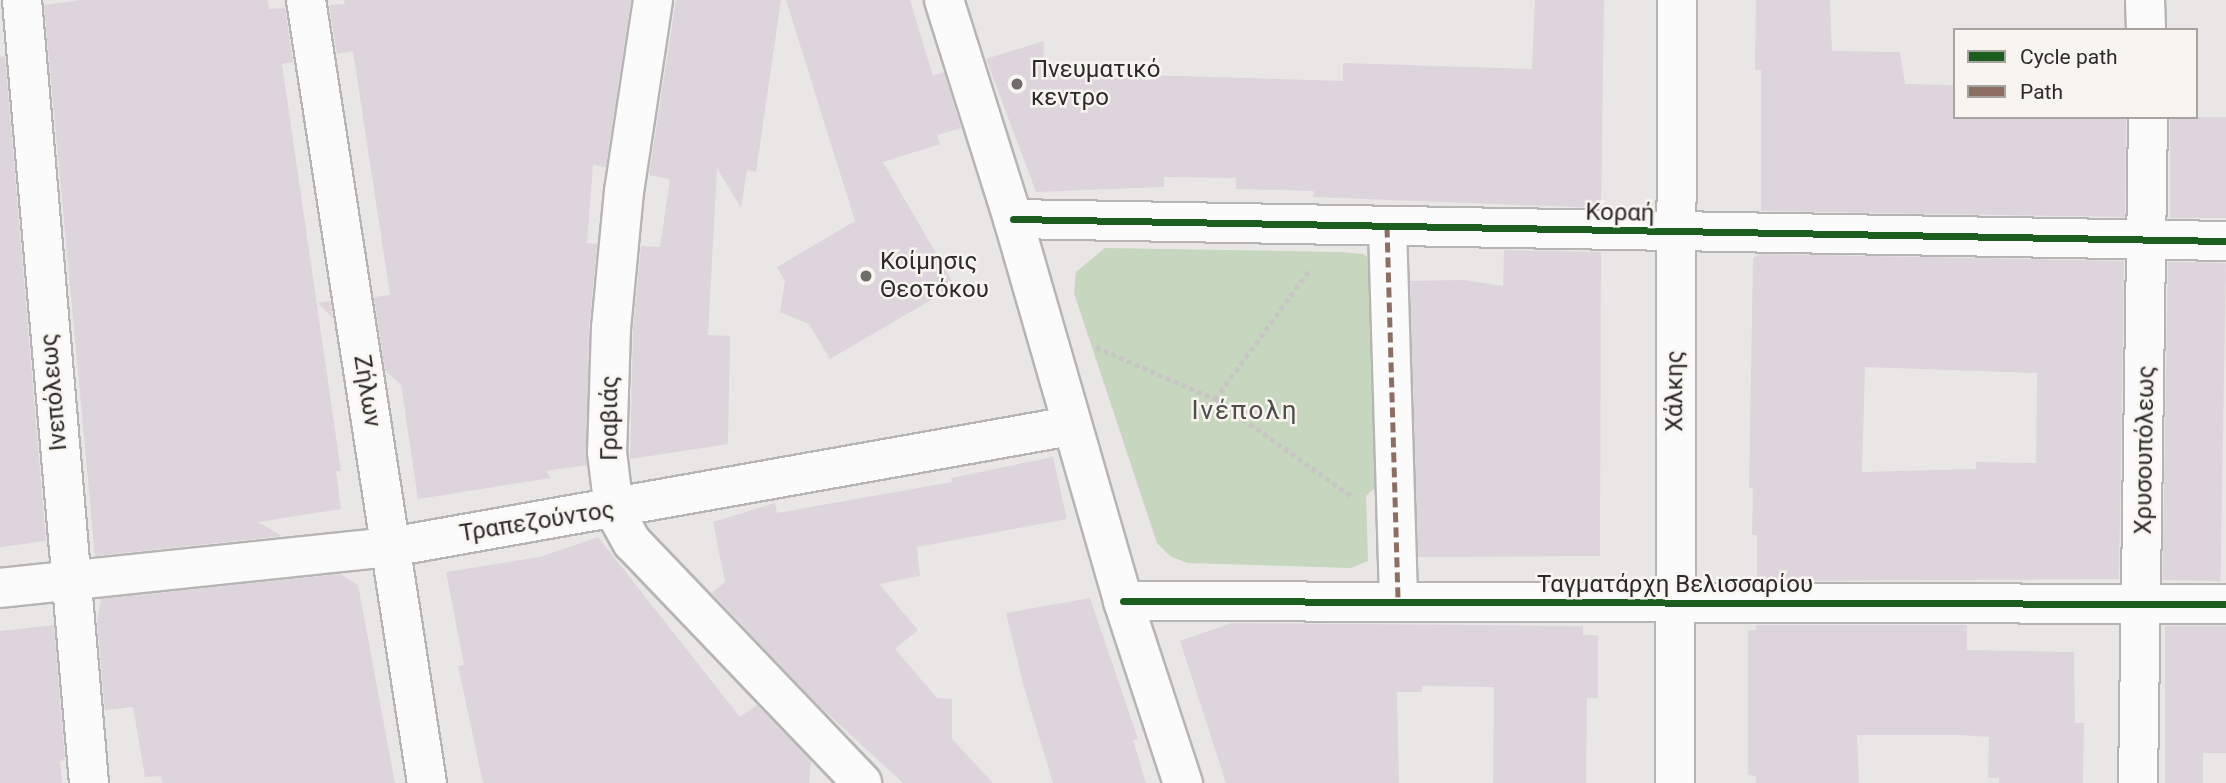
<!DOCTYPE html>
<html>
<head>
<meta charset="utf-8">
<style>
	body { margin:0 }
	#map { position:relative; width:2226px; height:783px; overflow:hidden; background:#e9e7e5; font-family:Roboto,sans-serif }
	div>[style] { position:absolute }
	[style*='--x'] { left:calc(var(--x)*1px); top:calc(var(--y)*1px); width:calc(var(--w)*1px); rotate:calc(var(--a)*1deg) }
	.green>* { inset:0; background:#c7d6be }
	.building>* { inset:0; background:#ded4db; transform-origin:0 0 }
	.path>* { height:4.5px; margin-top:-2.25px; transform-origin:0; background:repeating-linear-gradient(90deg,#c7c6c5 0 5px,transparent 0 8.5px) }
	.roads { filter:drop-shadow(2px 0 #b6b5b4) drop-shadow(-2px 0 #b6b5b4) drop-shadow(0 2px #b6b5b4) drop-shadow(0 -2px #b6b5b4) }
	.pedestrian>* { height:37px; margin:-18.5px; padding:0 18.5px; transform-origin:18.5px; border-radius:18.5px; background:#fcfbfb }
	.minor>* { height:38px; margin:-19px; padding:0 19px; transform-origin:19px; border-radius:19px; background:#fcfbfb }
	.quiet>* { height:5px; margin-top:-2.5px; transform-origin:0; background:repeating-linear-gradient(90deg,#8d6e63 0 10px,transparent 0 15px) }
	.cycleway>* { height:7px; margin:-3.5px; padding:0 3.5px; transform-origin:3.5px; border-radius:3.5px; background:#1b5e20 }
	.dots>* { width:19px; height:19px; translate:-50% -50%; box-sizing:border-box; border:4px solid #f8f5f1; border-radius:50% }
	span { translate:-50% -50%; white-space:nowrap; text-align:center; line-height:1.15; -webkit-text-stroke:5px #f8f5f1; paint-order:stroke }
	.poi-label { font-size:24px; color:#2c2b2a }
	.left { translate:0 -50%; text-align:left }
	.street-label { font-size:24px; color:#2c2b2a }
	.neighbourhood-label { font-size:26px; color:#4f4d4a; letter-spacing:2px }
	.legend { position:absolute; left:1953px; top:28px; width:245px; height:91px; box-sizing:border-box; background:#f8f5f1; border:2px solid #a6a4a1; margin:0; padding:9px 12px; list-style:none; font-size:21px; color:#2c2b2a }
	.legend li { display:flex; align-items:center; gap:14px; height:35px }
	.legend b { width:35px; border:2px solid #a6a4a1 }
</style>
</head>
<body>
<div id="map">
	<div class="green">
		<div style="clip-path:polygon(1105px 248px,1340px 252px,1363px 254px,1379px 265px,1381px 482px,1366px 496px,1368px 561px,1351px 568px,1187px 563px,1170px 556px,1157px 543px,1074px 293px,1076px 272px)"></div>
	</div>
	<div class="building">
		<div style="clip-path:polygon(81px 0,268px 0,269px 9px,285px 8px,293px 62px,282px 64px,341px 471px,336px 471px,341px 509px,258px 522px,282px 536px,95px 556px,44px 5px)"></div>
		<div style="clip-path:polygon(344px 0,631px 0,606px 167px,593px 165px,587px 243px,597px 244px,589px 327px,587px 465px,546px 471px,551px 478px,418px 499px,401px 385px,385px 370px,374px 297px,390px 295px,353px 51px,337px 54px,329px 5px,345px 4px)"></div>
		<div style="clip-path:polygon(676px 0,781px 0,756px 172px,747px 170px,741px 208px,717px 168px,708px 335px,730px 336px,728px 444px,630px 459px,633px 329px,641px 246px,660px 247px,670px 179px,649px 175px)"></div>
		<div style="clip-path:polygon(786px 0,910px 0,933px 76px,944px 72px,961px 128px,937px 135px,940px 144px,883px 162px,955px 286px,830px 359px,809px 324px,780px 312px,785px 281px,777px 267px,855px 221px)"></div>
		<div style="clip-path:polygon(1535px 0,1604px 0,1601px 208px,1313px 197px,1314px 191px,1236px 189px,1236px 178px,1164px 177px,1164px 187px,1036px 192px,986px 59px,1044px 41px,1043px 72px,1343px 81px,1343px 63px,1532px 69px)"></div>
		<div style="clip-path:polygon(1756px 0,1830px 0,1832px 51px,1900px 52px,1905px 84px,1955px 85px,1955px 117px,2126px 117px,2125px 217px,1761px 211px,1761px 70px,1755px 70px)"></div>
		<div style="clip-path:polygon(5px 56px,46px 541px,0 547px,0 57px)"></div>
		<div style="left:2170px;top:117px;width:56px;height:101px"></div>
		<div style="clip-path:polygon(1504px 250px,1601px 252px,1600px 556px,1418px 557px,1410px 281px,1464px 280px,1503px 286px)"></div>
		<div style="clip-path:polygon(evenodd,1760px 254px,2124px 261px,2119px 579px,1757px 581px,1757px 535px,1752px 535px,1753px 489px,1749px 488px,1753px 258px,1760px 254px,1865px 367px,2037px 373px,2036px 463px,1976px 462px,1976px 469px,1862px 472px,1865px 367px)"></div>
		<div style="left:2168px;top:262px;width:58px;height:318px;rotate:1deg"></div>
		<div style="clip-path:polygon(330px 301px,333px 318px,318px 303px)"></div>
		<div style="clip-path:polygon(1053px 457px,1067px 519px,917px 547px,920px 576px,879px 584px,918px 630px,895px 649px,937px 698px,952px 699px,952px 739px,993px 783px,903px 783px,816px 703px,712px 593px,725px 582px,713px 522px,775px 503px,777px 513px,952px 482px,951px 478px)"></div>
		<div style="clip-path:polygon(598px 537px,740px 717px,757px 705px,811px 761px,809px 783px,483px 783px,458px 666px,464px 665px,446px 572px,540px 557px)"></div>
		<div style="clip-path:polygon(340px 574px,358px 585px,395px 783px,162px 783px,161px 776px,145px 777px,133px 707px,105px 710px,97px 621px,101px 599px)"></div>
		<div style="clip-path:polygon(1090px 598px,1138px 739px,1133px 740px,1146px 783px,1053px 783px,1023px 684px,1006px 613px)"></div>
		<div style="clip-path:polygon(1232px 623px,1583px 626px,1583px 635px,1598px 635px,1598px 698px,1587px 698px,1586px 783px,1493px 783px,1494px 687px,1422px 686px,1422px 692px,1397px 692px,1399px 783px,1226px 783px,1180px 641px)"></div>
		<div style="clip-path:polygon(54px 625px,65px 760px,60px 761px,62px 783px,0 783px,0 631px)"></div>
		<div style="clip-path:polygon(1756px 625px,1967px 625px,1967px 650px,2074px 652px,2075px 723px,2084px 723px,2083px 783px,1999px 783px,1999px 778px,1988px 778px,1989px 737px,1962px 735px,1857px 735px,1859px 783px,1756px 783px,1756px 776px,1748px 775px,1748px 630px,1756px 630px)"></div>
		<div style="clip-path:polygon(2165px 626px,2226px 626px,2226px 753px,2203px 753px,2203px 783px,2165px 783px)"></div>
	</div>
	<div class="path">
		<div style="--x:1096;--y:347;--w:130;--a:23.6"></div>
		<div style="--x:1215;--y:399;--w:169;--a:35.4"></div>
		<div style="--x:1215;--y:399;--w:161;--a:-53.8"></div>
	</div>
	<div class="roads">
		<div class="pedestrian">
			<div style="--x:1387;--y:227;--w:375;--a:88.3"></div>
		</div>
		<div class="minor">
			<div style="--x:22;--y:0;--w:786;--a:85.11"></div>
			<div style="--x:306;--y:0;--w:792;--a:81.22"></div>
			<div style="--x:653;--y:0;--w:193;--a:98.6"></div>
			<div style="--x:624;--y:191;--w:138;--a:95.4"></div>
			<div style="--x:611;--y:328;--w:124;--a:91.8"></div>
			<div style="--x:607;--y:452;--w:58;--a:83.1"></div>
			<div style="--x:614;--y:510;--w:37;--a:61"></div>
			<div style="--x:632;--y:542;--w:333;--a:46.3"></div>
			<div style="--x:944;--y:0;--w:230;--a:72.5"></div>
			<div style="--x:1013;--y:219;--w:398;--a:73.9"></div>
			<div style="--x:1123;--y:601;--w:192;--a:71.8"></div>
			<div style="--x:2145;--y:0;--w:30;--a:88"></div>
			<div style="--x:1013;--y:219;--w:1213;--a:1.04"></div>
			<div style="--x:0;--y:588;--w:393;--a:-6"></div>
			<div style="--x:391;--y:547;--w:690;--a:-10.1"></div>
			<div style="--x:1123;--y:601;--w:1103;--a:0.16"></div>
			<div style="--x:1675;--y:783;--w:783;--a:-89.85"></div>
			<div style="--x:2138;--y:783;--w:666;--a:-89.14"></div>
		</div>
	</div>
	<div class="quiet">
		<div style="--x:1387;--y:227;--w:375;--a:88.3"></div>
	</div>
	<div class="cycleway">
		<div style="--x:1013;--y:219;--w:1213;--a:1.04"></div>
		<div style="--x:1123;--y:601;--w:1103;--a:0.16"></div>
	</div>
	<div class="dots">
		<div style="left:1017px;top:84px;background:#6e6d6b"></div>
		<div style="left:866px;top:276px;background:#6e6d6b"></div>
	</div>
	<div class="poi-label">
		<span class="left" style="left:1031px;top:84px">Πνευματικό<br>κεντρο</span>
		<span class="left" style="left:880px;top:276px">Κοίμησις<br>Θεοτόκου</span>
	</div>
	<div class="street-label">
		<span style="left:1620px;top:213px;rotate:1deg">Κοραή</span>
		<span style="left:367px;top:391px;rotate:81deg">Ζήλων</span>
		<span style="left:1675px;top:391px;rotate:-90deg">Χάλκης</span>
		<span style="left:54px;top:392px;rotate:-95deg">Ινεπόλεως</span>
		<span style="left:610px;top:418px;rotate:-90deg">Γραβιάς</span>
		<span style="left:2145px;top:450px;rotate:-89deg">Χρυσουπόλεως</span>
		<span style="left:537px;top:522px;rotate:-9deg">Τραπεζούντος</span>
		<span style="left:1675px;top:585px">Ταγματάρχη Βελισσαρίου</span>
	</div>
	<div class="neighbourhood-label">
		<span style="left:1245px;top:411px">Ινέπολη</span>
	</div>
	<ul class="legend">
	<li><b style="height:9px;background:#1b5e20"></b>Cycle path</li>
	<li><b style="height:9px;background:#8d6e63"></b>Path</li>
	</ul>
</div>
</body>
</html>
